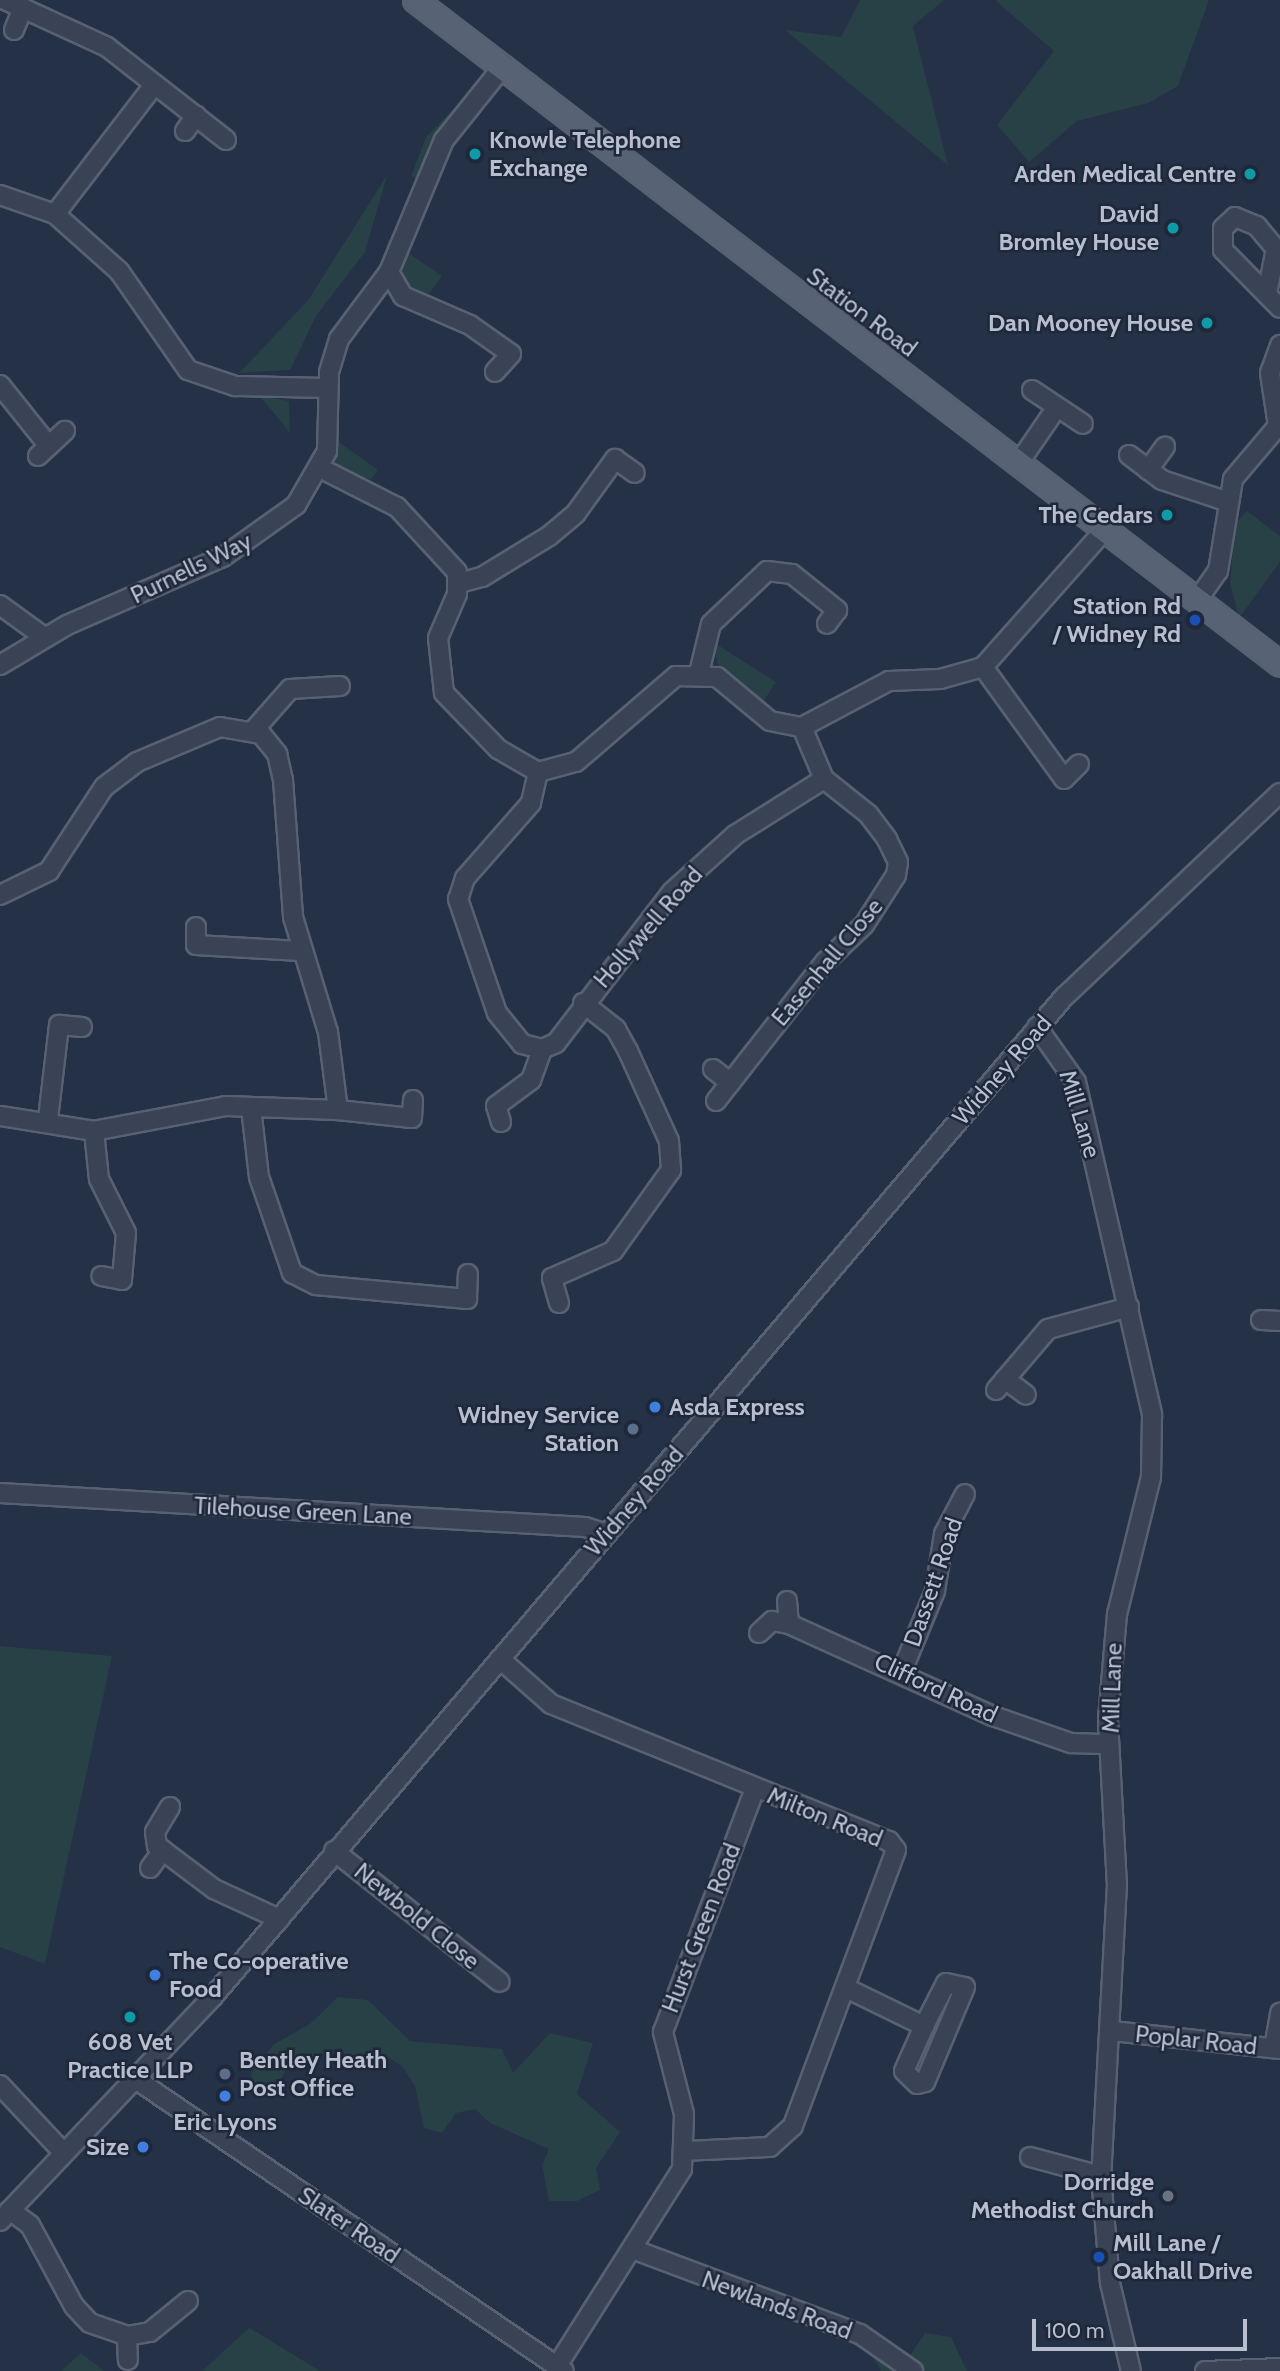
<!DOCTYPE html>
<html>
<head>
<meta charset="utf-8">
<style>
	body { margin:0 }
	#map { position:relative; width:1280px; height:2371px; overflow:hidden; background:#243146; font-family:Cabin,sans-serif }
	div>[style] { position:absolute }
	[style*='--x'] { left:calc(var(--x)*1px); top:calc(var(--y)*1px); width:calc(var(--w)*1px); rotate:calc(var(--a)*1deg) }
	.green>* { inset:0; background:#274146 }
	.roads { filter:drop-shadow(2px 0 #586172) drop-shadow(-2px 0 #586172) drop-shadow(0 2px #586172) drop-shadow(0 -2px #586172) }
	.minor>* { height:18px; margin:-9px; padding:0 9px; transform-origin:9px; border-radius:9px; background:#394355 }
	.major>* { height:23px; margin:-11.5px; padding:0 11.5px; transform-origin:11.5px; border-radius:11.5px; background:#576275 }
	.dots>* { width:19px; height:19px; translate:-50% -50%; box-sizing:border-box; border:4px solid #1e283a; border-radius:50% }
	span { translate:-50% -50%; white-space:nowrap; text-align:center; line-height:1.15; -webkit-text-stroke:5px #1e283a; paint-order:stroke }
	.poi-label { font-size:24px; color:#b7bfce; font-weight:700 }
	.left { translate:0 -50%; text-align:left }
	.right { translate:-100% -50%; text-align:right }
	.street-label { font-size:24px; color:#b7bfce }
	.scale { position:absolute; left:1032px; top:2319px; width:215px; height:32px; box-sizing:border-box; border:4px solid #b7bfce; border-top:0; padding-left:9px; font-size:21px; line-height:24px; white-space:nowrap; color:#b7bfce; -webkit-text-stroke:5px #1e283a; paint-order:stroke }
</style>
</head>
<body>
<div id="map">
	<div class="green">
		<div style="clip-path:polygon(860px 0,944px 0,913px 26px,948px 165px,785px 30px,841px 37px)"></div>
		<div style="clip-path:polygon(995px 0,1209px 0,1178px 86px,1148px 103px,1077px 121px,1029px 162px,997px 125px,1054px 51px)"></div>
		<div style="clip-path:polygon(482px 79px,425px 184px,411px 176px,426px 137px)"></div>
		<div style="clip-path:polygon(387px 175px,365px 252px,316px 316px,290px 370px,239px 373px,309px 299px)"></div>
		<div style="clip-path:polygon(388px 239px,442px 276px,428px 295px,381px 271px)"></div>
		<div style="clip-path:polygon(259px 395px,289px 401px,290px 433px)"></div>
		<div style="clip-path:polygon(322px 438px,333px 438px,378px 470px,371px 479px,316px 468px,309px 459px)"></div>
		<div style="clip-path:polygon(1247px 511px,1280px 536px,1280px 562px,1239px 618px,1230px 583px,1235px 524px)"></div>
		<div style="clip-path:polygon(713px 642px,776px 682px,763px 702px,718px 667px)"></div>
		<div style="clip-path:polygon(0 1646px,112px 1656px,45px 1964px,0 1947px)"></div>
		<div style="clip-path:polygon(338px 1997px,368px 2000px,410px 2041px,502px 2049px,513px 2073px,550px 2033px,593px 2043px,577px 2094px,620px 2132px,596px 2168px,600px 2190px,577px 2201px,549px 2201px,542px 2165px,549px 2149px,490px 2123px,475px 2109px,456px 2113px,442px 2133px,424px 2128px,415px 2086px,402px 2066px,384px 2055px,368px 2066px,352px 2066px,341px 2048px,327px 2051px,311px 2066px,288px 2068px,273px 2089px,256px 2089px,251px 2074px,273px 2045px,311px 2023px)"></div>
		<div style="clip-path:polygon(249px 2328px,250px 2328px,320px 2371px,202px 2371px)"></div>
		<div style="clip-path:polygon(925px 2333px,951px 2337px,967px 2371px,881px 2371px,867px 2347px,903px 2366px)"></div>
		<div style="clip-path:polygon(81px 2353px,104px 2371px,61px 2371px)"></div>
	</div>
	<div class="roads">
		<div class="minor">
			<div style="--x:5;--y:0;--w:112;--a:24.7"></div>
			<div style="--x:107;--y:47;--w:151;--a:38"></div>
			<div style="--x:14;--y:30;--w:24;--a:-68"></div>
			<div style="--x:185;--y:131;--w:19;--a:-54"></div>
			<div style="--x:0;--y:195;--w:58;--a:19.1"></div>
			<div style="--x:55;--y:214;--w:86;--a:41.7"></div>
			<div style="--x:119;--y:271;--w:121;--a:55.1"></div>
			<div style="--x:188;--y:370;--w:50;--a:18.8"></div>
			<div style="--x:235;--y:386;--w:93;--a:1.2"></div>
			<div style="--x:55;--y:214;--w:163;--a:-52.5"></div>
			<div style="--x:389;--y:272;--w:28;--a:60"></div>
			<div style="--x:403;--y:296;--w:73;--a:23.4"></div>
			<div style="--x:470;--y:325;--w:50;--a:35.3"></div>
			<div style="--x:511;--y:354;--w:24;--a:132"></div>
			<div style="--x:1267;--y:293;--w:45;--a:-78.4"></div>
			<div style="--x:1276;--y:249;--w:30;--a:-130"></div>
			<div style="--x:1257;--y:226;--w:24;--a:-158"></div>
			<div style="--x:1235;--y:217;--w:16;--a:137"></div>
			<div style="--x:1223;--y:228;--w:22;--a:90"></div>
			<div style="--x:1223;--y:250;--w:81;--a:45.5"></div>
			<div style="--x:0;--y:385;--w:77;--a:51.3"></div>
			<div style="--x:1032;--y:390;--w:61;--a:33.7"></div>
			<div style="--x:1278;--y:426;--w:54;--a:-98.6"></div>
			<div style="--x:1270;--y:373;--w:30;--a:-70"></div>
			<div style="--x:1129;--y:455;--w:41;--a:37.1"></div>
			<div style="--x:1162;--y:480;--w:67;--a:18.2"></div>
			<div style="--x:38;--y:456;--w:37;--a:-43"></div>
			<div style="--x:1018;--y:464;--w:69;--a:-55.6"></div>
			<div style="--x:320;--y:468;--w:86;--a:26.9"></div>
			<div style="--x:397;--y:507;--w:88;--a:47.3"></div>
			<div style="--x:457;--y:572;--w:22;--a:90"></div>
			<div style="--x:457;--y:594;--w:48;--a:113.4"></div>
			<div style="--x:438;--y:638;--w:55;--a:83.8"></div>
			<div style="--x:444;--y:693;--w:78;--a:46"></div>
			<div style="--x:498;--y:749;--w:46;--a:29.9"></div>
			<div style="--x:538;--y:772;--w:39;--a:-15"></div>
			<div style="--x:576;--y:762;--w:132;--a:-40.7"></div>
			<div style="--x:676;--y:676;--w:41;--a:1.4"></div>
			<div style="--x:717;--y:677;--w:69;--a:39.7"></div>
			<div style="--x:770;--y:721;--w:33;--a:11"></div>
			<div style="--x:802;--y:727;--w:98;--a:-27.9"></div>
			<div style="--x:889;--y:681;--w:51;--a:-2.2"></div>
			<div style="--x:940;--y:679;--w:45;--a:-15.6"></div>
			<div style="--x:983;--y:667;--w:181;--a:-48.4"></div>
			<div style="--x:1148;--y:470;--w:29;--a:-54"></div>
			<div style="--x:459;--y:583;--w:24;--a:-15"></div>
			<div style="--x:482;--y:577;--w:79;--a:-31.5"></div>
			<div style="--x:549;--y:536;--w:35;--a:-40"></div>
			<div style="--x:576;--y:513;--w:67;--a:-54.2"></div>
			<div style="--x:615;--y:459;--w:24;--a:35"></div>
			<div style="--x:1196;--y:602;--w:38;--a:-55"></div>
			<div style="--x:1218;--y:571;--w:93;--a:-80.7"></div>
			<div style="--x:1233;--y:479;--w:70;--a:-49.7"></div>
			<div style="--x:0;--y:605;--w:54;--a:36"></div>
			<div style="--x:0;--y:665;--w:78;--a:-30.8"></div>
			<div style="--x:67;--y:625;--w:170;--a:-23.6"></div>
			<div style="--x:223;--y:557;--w:90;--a:-35.5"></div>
			<div style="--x:296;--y:505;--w:62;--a:-60.1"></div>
			<div style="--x:327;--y:451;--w:79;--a:-88.5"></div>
			<div style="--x:329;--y:372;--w:34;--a:-73"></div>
			<div style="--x:339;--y:339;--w:84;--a:-53.3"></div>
			<div style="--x:389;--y:272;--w:143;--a:-67.4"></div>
			<div style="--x:444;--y:140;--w:96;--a:-51.3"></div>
			<div style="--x:983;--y:667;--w:138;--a:54.1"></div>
			<div style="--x:1064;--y:779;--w:21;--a:-45"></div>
			<div style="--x:699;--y:673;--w:50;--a:-76.2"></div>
			<div style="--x:711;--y:624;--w:77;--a:-43.4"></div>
			<div style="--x:767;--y:571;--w:25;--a:7"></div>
			<div style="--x:792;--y:574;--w:58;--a:38.7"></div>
			<div style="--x:837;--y:610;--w:17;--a:126"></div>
			<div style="--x:253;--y:731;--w:56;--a:-48.6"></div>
			<div style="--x:290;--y:689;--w:50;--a:-3.4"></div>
			<div style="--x:538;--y:772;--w:32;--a:103"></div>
			<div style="--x:531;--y:803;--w:100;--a:131.3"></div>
			<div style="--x:465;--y:878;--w:22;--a:108"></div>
			<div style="--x:458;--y:899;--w:120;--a:71.1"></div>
			<div style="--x:497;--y:1013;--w:40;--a:51"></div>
			<div style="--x:522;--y:1044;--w:21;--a:14"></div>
			<div style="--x:0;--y:895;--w:55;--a:-26.1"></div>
			<div style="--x:49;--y:871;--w:100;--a:-56.8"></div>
			<div style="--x:104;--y:787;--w:41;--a:-37.1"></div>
			<div style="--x:137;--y:762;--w:90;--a:-22.9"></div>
			<div style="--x:220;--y:727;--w:42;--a:9.7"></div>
			<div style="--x:261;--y:734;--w:26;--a:51"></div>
			<div style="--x:277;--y:754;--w:27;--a:77"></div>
			<div style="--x:283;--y:780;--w:137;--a:85.8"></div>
			<div style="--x:293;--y:917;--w:120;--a:73.1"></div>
			<div style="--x:328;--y:1032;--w:79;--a:82.7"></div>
			<div style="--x:338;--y:1110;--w:112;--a:-178"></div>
			<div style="--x:226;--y:1106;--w:134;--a:169.3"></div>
			<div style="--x:94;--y:1131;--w:95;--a:-170.9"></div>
			<div style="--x:196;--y:927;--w:18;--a:90"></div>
			<div style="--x:196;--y:945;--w:104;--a:3.3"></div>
			<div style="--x:1037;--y:1027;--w:67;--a:54.7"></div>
			<div style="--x:1076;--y:1082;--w:342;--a:77.1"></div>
			<div style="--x:1152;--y:1415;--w:62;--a:90.9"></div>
			<div style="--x:1151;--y:1477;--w:141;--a:103.9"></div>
			<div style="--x:1117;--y:1614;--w:106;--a:94.9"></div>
			<div style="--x:1108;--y:1720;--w:164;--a:86.9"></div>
			<div style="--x:1117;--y:1884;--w:292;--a:93.1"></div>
			<div style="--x:1101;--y:2176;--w:107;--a:85.2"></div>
			<div style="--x:1110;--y:2283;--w:90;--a:76.6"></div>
			<div style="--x:713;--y:1069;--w:22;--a:39"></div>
			<div style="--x:716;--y:1101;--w:177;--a:-51.9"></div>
			<div style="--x:825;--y:962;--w:54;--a:-43.5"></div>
			<div style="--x:864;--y:925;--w:59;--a:-57.4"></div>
			<div style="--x:896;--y:875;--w:13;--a:-81"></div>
			<div style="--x:898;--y:862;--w:25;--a:-116"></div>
			<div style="--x:887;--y:839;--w:31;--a:-127"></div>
			<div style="--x:868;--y:814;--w:56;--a:-141.5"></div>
			<div style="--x:251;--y:1108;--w:69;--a:83.4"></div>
			<div style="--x:259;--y:1177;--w:102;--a:71"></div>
			<div style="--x:292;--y:1273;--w:27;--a:27"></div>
			<div style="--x:316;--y:1285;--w:152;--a:5.3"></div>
			<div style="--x:467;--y:1299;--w:25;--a:-88"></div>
			<div style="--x:338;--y:1110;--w:74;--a:6.2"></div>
			<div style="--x:412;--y:1118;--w:18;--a:-87"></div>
			<div style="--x:48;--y:1119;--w:95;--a:-83.3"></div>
			<div style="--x:59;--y:1025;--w:23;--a:5"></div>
			<div style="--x:501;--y:1122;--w:17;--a:-107"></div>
			<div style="--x:496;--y:1106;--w:44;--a:-36.6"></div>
			<div style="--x:531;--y:1080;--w:33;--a:-70"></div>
			<div style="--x:542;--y:1049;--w:15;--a:-23"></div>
			<div style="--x:556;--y:1043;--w:190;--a:-52.5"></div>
			<div style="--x:672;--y:892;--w:85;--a:-42.1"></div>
			<div style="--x:735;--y:835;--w:105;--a:-32.2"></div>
			<div style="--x:824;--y:779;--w:56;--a:-112.9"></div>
			<div style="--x:94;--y:1131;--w:48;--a:84.1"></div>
			<div style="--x:99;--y:1179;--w:60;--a:63.4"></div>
			<div style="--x:126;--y:1233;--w:47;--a:94.9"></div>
			<div style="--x:122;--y:1280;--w:21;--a:-169"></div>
			<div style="--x:559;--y:1303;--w:26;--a:-106"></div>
			<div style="--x:552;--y:1278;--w:67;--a:-23.9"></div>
			<div style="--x:613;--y:1251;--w:100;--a:-54.4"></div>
			<div style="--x:671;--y:1170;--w:29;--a:-94"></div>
			<div style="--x:669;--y:1141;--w:99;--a:-114.5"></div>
			<div style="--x:628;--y:1051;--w:25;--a:-119"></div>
			<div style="--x:616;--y:1029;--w:42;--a:-141.8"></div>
			<div style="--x:1261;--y:1320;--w:19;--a:3"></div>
			<div style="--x:1005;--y:1379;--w:26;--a:37"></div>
			<div style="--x:996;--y:1390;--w:80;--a:-49.6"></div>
			<div style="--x:1048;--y:1329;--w:84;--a:-15.2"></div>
			<div style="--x:0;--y:1493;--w:586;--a:3.33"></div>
			<div style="--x:585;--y:1527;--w:20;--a:18"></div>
			<div style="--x:787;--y:1601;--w:23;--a:85"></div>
			<div style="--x:789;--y:1624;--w:224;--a:24.3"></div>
			<div style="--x:993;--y:1716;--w:83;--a:19.1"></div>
			<div style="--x:1071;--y:1743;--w:38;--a:2"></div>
			<div style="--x:759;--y:1633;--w:18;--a:-43"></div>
			<div style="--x:772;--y:1621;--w:17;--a:10"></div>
			<div style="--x:500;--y:1659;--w:68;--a:41.4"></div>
			<div style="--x:551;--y:1704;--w:365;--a:22.1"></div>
			<div style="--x:889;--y:1841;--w:11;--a:52"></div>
			<div style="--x:896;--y:1850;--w:295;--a:110.5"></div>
			<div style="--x:793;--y:2126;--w:31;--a:138"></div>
			<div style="--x:770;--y:2147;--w:84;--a:177.3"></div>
			<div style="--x:902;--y:1671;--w:87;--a:-67.6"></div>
			<div style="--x:935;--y:1591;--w:58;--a:-81"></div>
			<div style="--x:944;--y:1534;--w:45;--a:-62.3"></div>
			<div style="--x:170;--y:1807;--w:29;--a:121"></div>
			<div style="--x:155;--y:1832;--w:14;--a:82"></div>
			<div style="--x:157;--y:1846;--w:71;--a:37"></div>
			<div style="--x:214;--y:1889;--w:72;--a:24.8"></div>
			<div style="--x:334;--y:1851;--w:211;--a:38.3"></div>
			<div style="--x:150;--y:1868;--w:22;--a:-54"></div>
			<div style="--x:848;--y:1989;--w:85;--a:26"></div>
			<div style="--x:924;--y:2026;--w:48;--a:-62.9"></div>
			<div style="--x:946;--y:1983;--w:19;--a:12"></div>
			<div style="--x:965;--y:1987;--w:103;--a:112.8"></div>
			<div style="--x:925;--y:2082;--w:8;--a:166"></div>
			<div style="--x:917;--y:2084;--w:18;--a:-135"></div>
			<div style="--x:904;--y:2071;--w:49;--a:-66"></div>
			<div style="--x:1112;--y:2031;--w:169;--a:6.1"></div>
			<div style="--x:1274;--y:2048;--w:36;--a:-80"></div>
			<div style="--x:134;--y:2078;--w:520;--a:34.27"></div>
			<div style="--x:0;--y:2085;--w:91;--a:46.8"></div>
			<div style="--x:1030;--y:2157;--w:73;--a:15"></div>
			<div style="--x:10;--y:2210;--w:25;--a:37"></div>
			<div style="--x:30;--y:2225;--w:92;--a:61.5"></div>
			<div style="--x:74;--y:2306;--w:23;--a:47"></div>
			<div style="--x:90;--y:2323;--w:39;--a:19"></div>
			<div style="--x:127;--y:2336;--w:23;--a:-10"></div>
			<div style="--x:150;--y:2332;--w:49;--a:-39.2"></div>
			<div style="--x:0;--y:2221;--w:305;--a:-46.5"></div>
			<div style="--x:210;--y:2000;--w:1317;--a:-49.59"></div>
			<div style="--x:1064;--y:997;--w:297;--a:-43.4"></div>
			<div style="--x:635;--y:2250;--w:240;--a:20.5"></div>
			<div style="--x:860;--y:2334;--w:65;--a:34.9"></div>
			<div style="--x:127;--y:2336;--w:24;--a:88"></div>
			<div style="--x:557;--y:2366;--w:233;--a:-57.6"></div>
			<div style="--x:682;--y:2169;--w:55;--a:-87.9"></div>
			<div style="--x:684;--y:2114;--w:85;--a:-104.4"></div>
			<div style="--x:663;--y:2032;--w:260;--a:-69.3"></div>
			<div style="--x:1205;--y:2371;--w:75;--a:-2.3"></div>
		</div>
		<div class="major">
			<div style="--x:415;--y:0;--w:1090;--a:37.51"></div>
		</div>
	</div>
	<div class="dots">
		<div style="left:475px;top:154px;background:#0f9aa8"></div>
		<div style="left:1250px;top:174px;background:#0f9aa8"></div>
		<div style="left:1173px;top:228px;background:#0f9aa8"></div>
		<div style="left:1207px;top:323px;background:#0f9aa8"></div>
		<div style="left:1167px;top:515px;background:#0f9aa8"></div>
		<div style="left:1195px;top:620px;background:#1a4fb4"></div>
		<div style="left:655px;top:1407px;background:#3f7fe0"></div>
		<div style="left:633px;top:1429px;background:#5c6f8a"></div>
		<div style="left:155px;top:1975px;background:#3f7fe0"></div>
		<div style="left:130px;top:2017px;background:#0f9aa8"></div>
		<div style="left:225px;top:2074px;background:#5c6f8a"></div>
		<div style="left:225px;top:2096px;background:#3f7fe0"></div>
		<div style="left:143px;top:2147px;background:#3f7fe0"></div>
		<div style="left:1168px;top:2196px;background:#6b7280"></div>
		<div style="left:1099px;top:2257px;background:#1a4fb4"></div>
	</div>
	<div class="poi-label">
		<span class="left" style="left:489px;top:154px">Knowle Telephone<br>Exchange</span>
		<span class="right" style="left:1236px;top:174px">Arden Medical Centre</span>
		<span class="right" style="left:1159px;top:228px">David<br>Bromley House</span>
		<span class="right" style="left:1193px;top:323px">Dan Mooney House</span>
		<span class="right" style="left:1153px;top:515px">The Cedars</span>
		<span class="right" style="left:1181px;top:620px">Station Rd<br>/ Widney Rd</span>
		<span class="left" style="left:669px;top:1407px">Asda Express</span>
		<span class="right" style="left:619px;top:1429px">Widney Service<br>Station</span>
		<span class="left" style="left:169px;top:1975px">The Co-operative<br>Food</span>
		<span style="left:130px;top:2056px">608 Vet<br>Practice LLP</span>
		<span class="left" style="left:239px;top:2074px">Bentley Heath<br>Post Office</span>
		<span style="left:225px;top:2122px">Eric Lyons</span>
		<span class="right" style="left:129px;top:2147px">Size</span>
		<span class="right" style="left:1154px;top:2196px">Dorridge<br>Methodist Church</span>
		<span class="left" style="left:1113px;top:2257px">Mill Lane /<br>Oakhall Drive</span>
	</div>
	<div class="street-label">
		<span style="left:862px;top:312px;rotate:37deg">Station Road</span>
		<span style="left:191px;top:568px;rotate:-26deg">Purnells Way</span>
		<span style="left:648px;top:927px;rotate:-49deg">Hollywell Road</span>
		<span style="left:827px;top:962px;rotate:-50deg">Easenhall Close</span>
		<span style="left:1002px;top:1070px;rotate:-49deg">Widney Road</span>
		<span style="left:1080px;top:1114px;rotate:73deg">Mill Lane</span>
		<span style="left:634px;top:1501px;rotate:-49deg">Widney Road</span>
		<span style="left:303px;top:1511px;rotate:3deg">Tilehouse Green Lane</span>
		<span style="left:933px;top:1582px;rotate:-71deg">Dassett Road</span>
		<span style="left:936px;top:1688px;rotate:25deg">Clifford Road</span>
		<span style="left:1112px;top:1688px;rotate:-88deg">Mill Lane</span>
		<span style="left:825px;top:1817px;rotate:22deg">Milton Road</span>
		<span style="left:417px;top:1916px;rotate:39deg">Newbold Close</span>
		<span style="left:701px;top:1928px;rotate:-69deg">Hurst Green Road</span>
		<span style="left:1196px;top:2040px;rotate:6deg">Poplar Road</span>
		<span style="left:349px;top:2225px;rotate:34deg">Slater Road</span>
		<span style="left:777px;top:2305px;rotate:20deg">Newlands Road</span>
	</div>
	<div class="scale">100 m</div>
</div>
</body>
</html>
